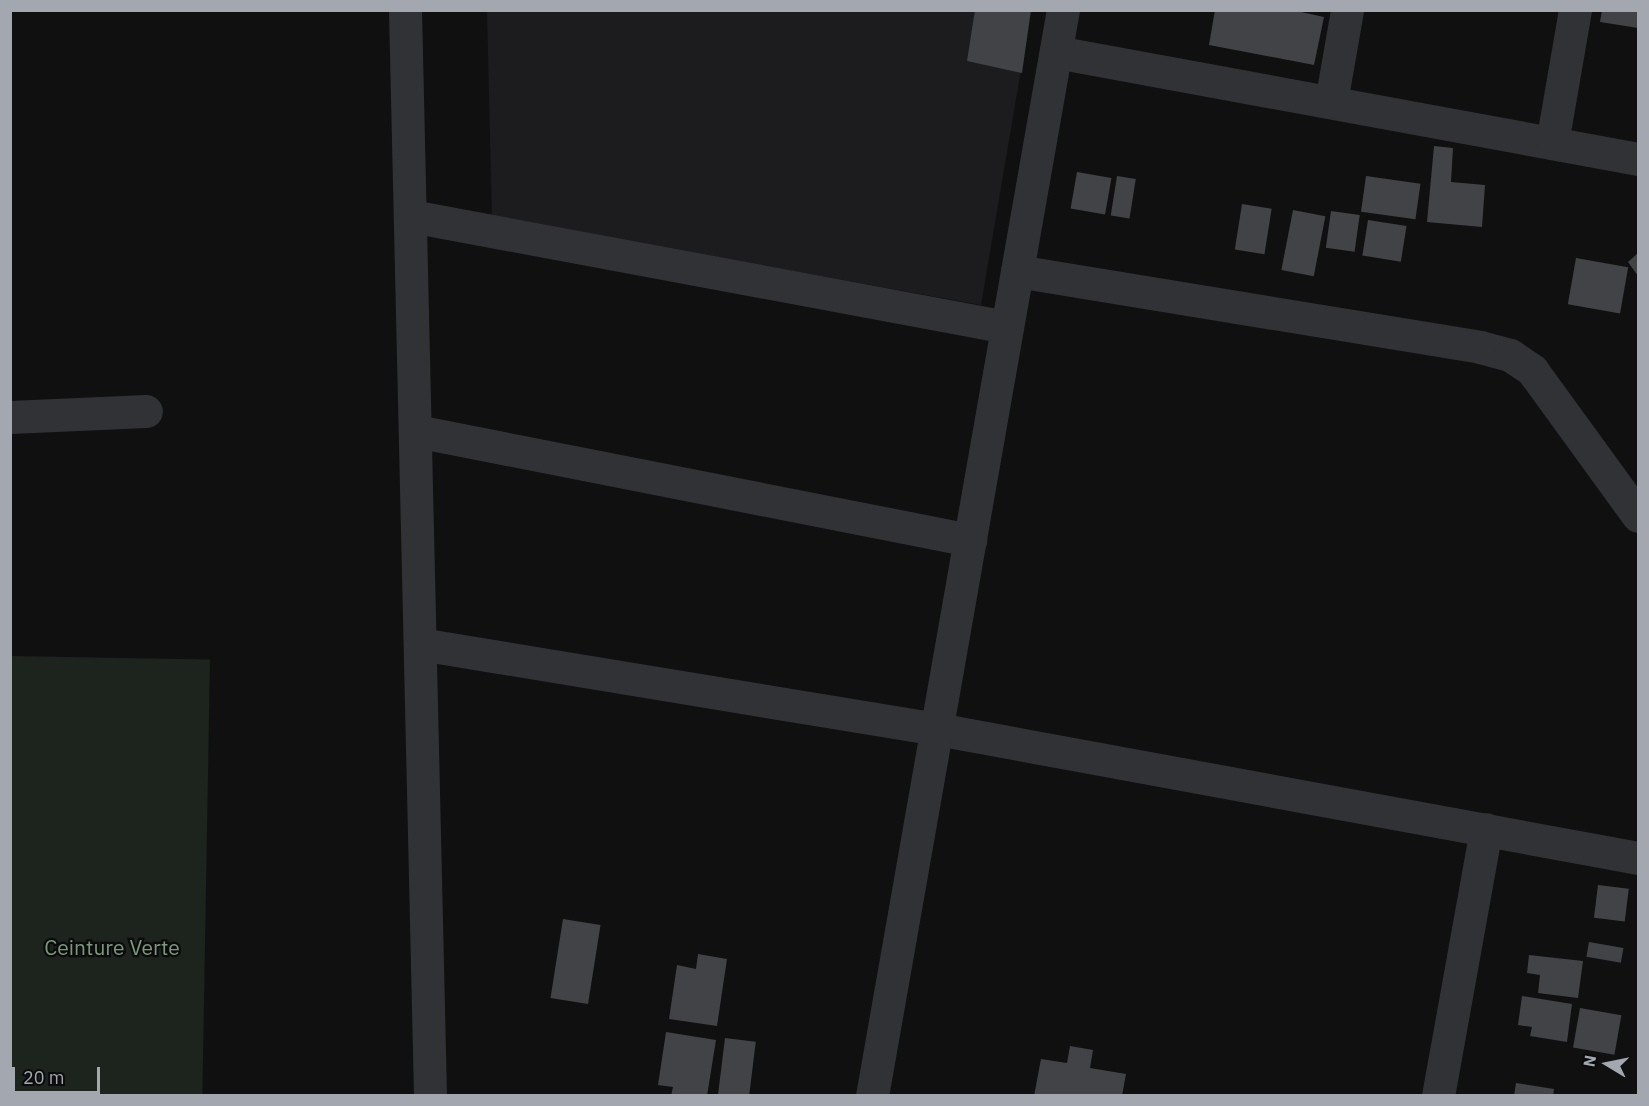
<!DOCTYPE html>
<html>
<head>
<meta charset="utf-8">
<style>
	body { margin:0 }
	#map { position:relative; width:1649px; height:1106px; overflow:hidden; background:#101011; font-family:"IBM Plex Sans",sans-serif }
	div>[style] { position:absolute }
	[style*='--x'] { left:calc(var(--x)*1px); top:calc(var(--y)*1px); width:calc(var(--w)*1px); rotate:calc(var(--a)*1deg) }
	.built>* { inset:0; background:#1c1c1e }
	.green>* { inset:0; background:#1d231d; transform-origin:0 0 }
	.building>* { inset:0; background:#414346; transform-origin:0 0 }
	.minor>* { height:33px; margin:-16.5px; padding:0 16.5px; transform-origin:16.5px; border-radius:16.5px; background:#313235 }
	span { translate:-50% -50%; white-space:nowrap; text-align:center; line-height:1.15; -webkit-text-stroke:4.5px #0b0b0c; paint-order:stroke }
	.park-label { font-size:21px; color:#7b997d }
	.frame { position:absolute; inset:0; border:12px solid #a2a7b0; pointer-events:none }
	.north { position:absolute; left:1577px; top:1034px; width:60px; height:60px; -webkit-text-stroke:4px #0b0b0c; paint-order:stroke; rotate:280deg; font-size:16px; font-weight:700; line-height:24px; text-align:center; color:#a2a7b0 }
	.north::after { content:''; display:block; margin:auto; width:21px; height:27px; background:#a2a7b0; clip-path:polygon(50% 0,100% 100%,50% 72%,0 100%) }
	.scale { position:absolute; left:12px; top:1067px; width:88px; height:27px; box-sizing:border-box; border:3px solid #a2a7b0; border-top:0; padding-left:8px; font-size:18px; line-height:21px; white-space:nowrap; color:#a2a7b0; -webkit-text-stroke:4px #0b0b0c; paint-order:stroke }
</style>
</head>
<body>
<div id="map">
	<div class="built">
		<div style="clip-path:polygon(487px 11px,1031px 11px,981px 305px,492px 217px)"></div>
	</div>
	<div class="green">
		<div style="left:11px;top:656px;width:199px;height:439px;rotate:1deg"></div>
	</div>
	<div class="building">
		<div style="clip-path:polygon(975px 10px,1031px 10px,1022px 73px,967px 61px)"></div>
		<div style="clip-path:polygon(1215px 10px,1292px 10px,1324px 17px,1314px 65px,1209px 45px)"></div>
		<div style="clip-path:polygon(1602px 10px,1638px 10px,1638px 28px,1600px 22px)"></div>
		<div style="clip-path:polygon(1434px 146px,1453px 148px,1451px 182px,1485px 185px,1482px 227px,1427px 222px)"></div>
		<div style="left:1077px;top:172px;width:35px;height:37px;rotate:10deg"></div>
		<div style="left:1117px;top:176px;width:19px;height:40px;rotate:9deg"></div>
		<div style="left:1366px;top:176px;width:55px;height:36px;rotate:8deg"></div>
		<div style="left:1242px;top:204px;width:30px;height:46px;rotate:9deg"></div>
		<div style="left:1293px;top:210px;width:33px;height:61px;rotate:11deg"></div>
		<div style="left:1331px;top:211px;width:29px;height:37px;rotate:8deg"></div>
		<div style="left:1368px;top:220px;width:39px;height:36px;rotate:9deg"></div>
		<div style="clip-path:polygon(1638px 253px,1638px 276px,1628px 262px)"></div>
		<div style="left:1576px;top:258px;width:53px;height:47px;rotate:10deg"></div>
		<div style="left:1598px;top:885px;width:31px;height:33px;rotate:7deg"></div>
		<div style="left:563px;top:919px;width:38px;height:80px;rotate:9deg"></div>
		<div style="left:1589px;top:942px;width:35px;height:15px;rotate:10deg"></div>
		<div style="clip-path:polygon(698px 954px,727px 959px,717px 1026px,669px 1019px,677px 965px,696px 969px)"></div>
		<div style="clip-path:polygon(1529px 955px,1583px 961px,1578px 998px,1538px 993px,1540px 975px,1527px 973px)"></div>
		<div style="clip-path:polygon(1522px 996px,1572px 1004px,1567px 1042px,1530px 1036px,1532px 1027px,1518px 1025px)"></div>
		<div style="left:1580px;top:1008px;width:42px;height:40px;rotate:10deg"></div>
		<div style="clip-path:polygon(666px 1032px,716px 1040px,707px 1096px,671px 1096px,673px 1087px,658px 1085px)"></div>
		<div style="left:725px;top:1038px;width:31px;height:58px;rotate:7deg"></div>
		<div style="clip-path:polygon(1070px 1046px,1093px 1050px,1090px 1068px,1126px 1074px,1122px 1096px,1034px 1096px,1041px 1059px,1067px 1063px)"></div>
		<div style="clip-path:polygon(1516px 1083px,1554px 1089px,1553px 1096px,1514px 1096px)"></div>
	</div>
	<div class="minor">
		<div style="--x:405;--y:10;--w:1086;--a:88.68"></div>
		<div style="--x:1056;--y:52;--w:592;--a:10.42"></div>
		<div style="--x:1331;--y:102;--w:93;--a:-80.1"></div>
		<div style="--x:1552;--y:143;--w:135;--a:-80.2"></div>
		<div style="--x:411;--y:216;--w:606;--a:10.55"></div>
		<div style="--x:1017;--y:271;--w:469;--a:9.3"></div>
		<div style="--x:1480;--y:347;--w:31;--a:15"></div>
		<div style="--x:1510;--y:355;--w:27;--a:34"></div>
		<div style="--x:1532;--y:370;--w:180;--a:54"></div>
		<div style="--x:10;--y:417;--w:136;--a:-2.5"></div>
		<div style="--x:416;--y:431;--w:565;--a:11.13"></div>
		<div style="--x:420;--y:644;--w:524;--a:9.34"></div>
		<div style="--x:937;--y:729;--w:713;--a:10.43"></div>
		<div style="--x:872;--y:1096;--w:1103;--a:-80.03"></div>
		<div style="--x:1438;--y:1096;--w:271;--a:-79.8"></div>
	</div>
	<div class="park-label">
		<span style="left:112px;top:947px">Ceinture Verte</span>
	</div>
	<div class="frame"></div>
	<div class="north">N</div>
	<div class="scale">20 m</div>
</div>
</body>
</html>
